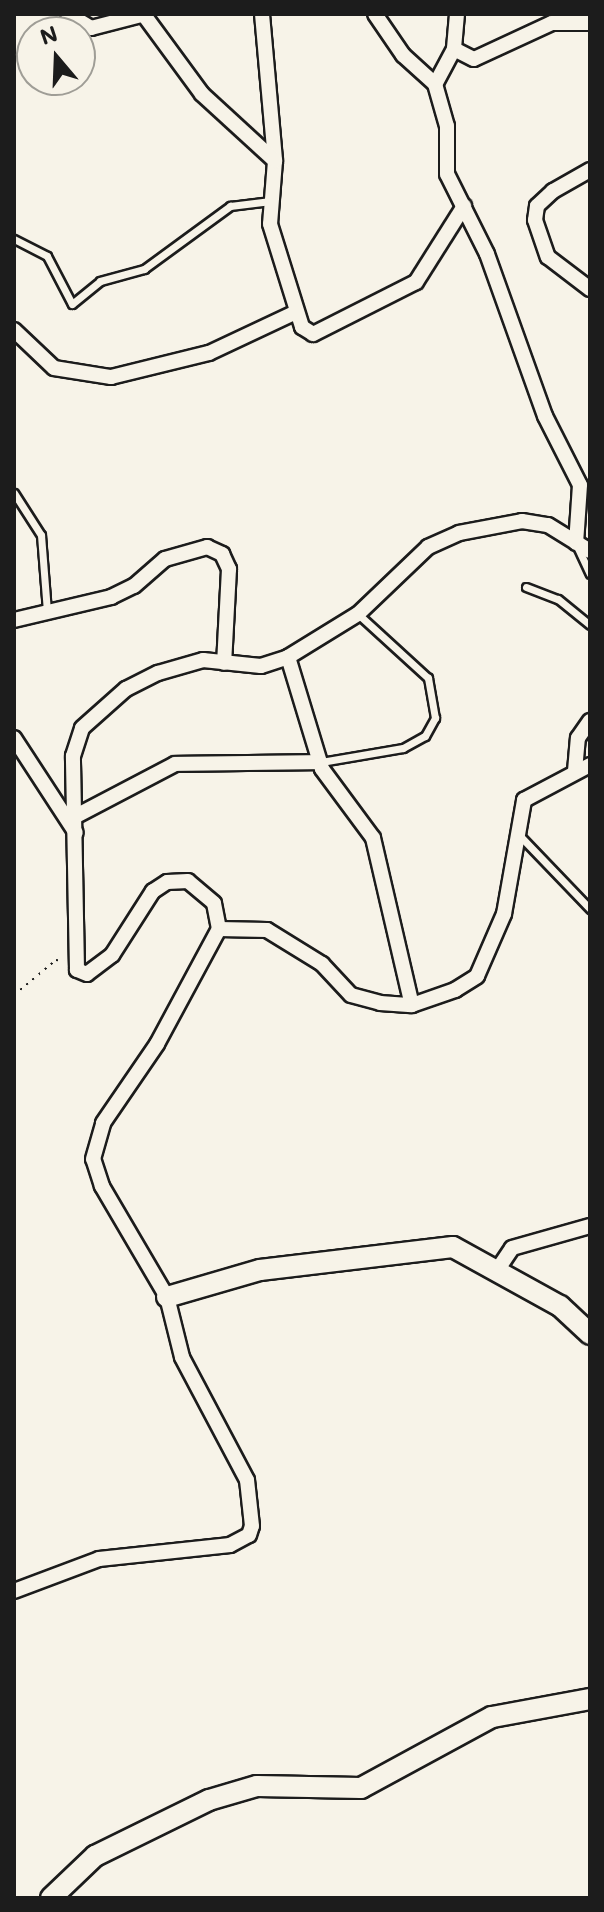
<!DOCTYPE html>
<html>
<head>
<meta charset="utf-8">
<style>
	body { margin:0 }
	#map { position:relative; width:604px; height:1912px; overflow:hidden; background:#f7f3e8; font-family:Mali,sans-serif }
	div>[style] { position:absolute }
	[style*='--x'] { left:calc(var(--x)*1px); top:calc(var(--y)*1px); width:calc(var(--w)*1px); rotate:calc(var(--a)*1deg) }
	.path>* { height:2px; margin-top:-1px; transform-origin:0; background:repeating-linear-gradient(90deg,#1c1c1c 0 2px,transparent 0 8px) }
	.roads { filter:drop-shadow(2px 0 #1c1c1c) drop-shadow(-2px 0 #1c1c1c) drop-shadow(0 2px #1c1c1c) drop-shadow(0 -2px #1c1c1c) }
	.lane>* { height:7px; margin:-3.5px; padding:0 3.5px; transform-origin:3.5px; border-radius:3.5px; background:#f7f3e8 }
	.street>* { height:14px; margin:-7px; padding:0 7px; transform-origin:7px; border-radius:7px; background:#f7f3e8 }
	.secondary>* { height:20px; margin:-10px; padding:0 10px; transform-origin:10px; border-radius:10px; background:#f7f3e8 }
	span { translate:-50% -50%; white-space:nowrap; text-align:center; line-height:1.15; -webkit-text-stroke:7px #f7f3e8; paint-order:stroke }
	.frame { position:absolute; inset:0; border:16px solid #1c1c1c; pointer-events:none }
	.north { position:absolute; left:16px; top:16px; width:80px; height:80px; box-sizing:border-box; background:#f7f3e8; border:2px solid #9f9d96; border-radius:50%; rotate:341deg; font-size:22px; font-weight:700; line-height:32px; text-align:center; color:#1c1c1c }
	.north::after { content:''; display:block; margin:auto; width:28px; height:36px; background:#1c1c1c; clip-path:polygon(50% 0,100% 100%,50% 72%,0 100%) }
</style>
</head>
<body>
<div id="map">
	<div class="path">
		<div style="--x:14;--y:995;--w:55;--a:-39.8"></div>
		<div style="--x:56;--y:960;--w:8;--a:7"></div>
	</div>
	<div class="roads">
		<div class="lane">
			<div style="--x:14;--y:239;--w:37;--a:27"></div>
			<div style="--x:47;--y:256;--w:54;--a:62.5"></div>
			<div style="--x:72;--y:304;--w:36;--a:-39"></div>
			<div style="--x:100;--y:281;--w:46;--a:-15.3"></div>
			<div style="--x:144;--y:269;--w:107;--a:-36.2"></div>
			<div style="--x:230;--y:206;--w:41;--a:-7"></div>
			<div style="--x:14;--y:493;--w:50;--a:57.3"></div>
			<div style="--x:41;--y:535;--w:76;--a:85.5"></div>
			<div style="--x:576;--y:544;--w:33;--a:65"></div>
			<div style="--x:526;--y:587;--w:34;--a:21"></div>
			<div style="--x:558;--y:599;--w:41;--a:39.1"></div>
			<div style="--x:321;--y:762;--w:83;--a:-9.7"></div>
			<div style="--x:403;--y:748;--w:25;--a:-29"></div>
			<div style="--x:425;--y:736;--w:21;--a:-61"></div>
			<div style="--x:435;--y:718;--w:41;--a:-99.9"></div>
			<div style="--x:428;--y:678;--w:95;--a:-137.6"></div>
			<div style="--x:521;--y:837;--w:100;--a:46.2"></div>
		</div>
		<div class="street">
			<div style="--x:68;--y:14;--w:27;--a:31"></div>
			<div style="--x:91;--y:28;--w:56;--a:-14.5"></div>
			<div style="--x:262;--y:14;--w:148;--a:84.9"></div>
			<div style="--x:275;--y:161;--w:63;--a:94.5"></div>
			<div style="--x:270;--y:224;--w:108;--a:72.7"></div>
			<div style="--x:302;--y:327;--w:13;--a:32"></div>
			<div style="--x:313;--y:334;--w:115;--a:-26.8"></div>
			<div style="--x:416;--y:282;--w:90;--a:-57.7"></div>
			<div style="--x:375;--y:14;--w:50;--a:55.7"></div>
			<div style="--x:403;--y:55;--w:43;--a:42.2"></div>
			<div style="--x:457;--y:14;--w:35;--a:95"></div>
			<div style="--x:454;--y:49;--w:40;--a:118"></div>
			<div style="--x:435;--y:84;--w:44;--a:74.1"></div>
			<div style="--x:447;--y:126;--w:48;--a:90"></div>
			<div style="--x:447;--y:174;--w:89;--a:63.4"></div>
			<div style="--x:487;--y:254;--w:172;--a:70.3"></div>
			<div style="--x:545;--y:416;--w:77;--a:63.1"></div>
			<div style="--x:580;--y:485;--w:58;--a:93.9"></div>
			<div style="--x:144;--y:15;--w:98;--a:53.7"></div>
			<div style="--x:202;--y:94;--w:99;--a:42.5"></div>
			<div style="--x:454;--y:49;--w:22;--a:27"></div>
			<div style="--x:474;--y:59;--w:86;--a:-24.8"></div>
			<div style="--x:552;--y:23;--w:38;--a:0"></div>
			<div style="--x:590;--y:170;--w:43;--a:150.4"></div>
			<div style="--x:553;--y:191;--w:22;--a:137"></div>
			<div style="--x:537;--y:206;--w:14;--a:98"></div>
			<div style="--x:535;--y:220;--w:39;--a:71"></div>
			<div style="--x:548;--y:257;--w:53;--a:37.3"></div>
			<div style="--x:14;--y:330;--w:55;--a:43.5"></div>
			<div style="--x:54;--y:368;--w:58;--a:9"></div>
			<div style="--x:111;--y:377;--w:101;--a:-13.8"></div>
			<div style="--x:209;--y:353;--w:94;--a:-25.2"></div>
			<div style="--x:14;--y:620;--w:100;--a:-13.3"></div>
			<div style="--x:111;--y:597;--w:25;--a:-26"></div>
			<div style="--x:134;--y:586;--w:41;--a:-41.1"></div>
			<div style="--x:165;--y:559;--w:44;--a:-15.9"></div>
			<div style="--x:207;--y:547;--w:17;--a:25"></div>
			<div style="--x:222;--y:554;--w:17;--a:65"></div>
			<div style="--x:229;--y:569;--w:94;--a:93"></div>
			<div style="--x:288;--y:657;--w:117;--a:73.1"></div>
			<div style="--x:322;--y:769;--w:86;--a:53.5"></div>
			<div style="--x:373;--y:838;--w:171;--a:76.9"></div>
			<div style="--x:14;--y:738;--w:113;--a:56.9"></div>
			<div style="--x:575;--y:771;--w:33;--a:-85"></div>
			<div style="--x:578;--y:738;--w:21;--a:-55"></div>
			<div style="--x:76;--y:816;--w:112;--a:-27.7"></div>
			<div style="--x:175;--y:764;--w:145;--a:-0.8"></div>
			<div style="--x:219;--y:929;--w:48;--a:1.2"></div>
			<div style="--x:267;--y:930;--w:65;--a:31.7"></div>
			<div style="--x:322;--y:964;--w:42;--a:46.9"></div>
			<div style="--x:351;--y:995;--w:30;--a:15"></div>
			<div style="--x:380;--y:1003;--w:32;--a:4"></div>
			<div style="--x:412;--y:1005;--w:46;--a:-19.2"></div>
			<div style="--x:455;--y:990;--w:26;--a:-32"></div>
			<div style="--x:477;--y:976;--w:68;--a:-66.5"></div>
			<div style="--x:504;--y:914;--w:116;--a:-80"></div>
			<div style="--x:524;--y:800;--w:75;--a:-27.9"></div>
			<div style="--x:498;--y:1269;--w:25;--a:-56"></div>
			<div style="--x:512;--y:1248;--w:81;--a:-15.8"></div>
			<div style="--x:14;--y:1591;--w:91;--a:-20.6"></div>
			<div style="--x:99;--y:1559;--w:132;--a:-6.1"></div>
			<div style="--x:230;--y:1545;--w:21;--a:-28"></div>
			<div style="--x:249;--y:1535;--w:9;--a:-72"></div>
			<div style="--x:252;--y:1526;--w:46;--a:-96.2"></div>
			<div style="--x:247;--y:1480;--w:139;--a:-117.9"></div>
			<div style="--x:182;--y:1357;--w:62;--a:-104"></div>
			<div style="--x:167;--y:1297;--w:129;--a:-120.4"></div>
			<div style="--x:102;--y:1186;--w:28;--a:-108"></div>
			<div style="--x:93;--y:1159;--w:37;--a:-74"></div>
			<div style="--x:103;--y:1123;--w:96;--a:-55.6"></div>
			<div style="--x:157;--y:1044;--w:131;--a:-61.7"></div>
			<div style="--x:219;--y:929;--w:26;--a:-101"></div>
			<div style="--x:214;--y:903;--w:34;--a:-140"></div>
			<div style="--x:188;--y:881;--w:21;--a:177"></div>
			<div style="--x:167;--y:882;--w:17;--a:147"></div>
			<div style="--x:153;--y:891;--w:76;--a:122.6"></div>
			<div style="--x:112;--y:955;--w:31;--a:143"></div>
			<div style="--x:87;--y:974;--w:11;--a:-158"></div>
			<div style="--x:77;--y:970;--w:214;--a:-91.1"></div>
			<div style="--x:73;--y:756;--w:29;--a:-72"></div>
			<div style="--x:82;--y:728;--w:59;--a:-41.6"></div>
			<div style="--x:126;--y:689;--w:36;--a:-27"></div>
			<div style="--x:158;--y:673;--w:47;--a:-16.1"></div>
			<div style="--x:203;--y:660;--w:58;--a:5.9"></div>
			<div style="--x:261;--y:666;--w:28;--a:-18"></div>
			<div style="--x:288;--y:657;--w:82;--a:-31.6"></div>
			<div style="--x:358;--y:614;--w:97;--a:-43.7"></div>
			<div style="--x:428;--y:547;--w:34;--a:-24"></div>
			<div style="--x:459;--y:533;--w:64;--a:-10.8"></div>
			<div style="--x:522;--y:521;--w:26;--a:9"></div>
			<div style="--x:548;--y:525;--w:49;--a:31.8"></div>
		</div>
		<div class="secondary">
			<div style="--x:167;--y:1297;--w:97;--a:-16.2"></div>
			<div style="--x:260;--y:1270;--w:194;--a:-6.8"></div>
			<div style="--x:453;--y:1247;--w:122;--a:28.9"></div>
			<div style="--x:560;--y:1306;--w:41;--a:43"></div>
			<div style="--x:51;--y:1898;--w:61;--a:-43.7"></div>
			<div style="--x:95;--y:1856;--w:127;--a:-26.2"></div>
			<div style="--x:209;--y:1800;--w:50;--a:-16.3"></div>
			<div style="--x:257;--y:1786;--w:104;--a:1.1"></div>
			<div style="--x:361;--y:1788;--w:149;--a:-28.5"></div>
			<div style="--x:492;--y:1717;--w:100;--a:-10.4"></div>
		</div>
	</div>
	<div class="frame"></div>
	<div class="north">N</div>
</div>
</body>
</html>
